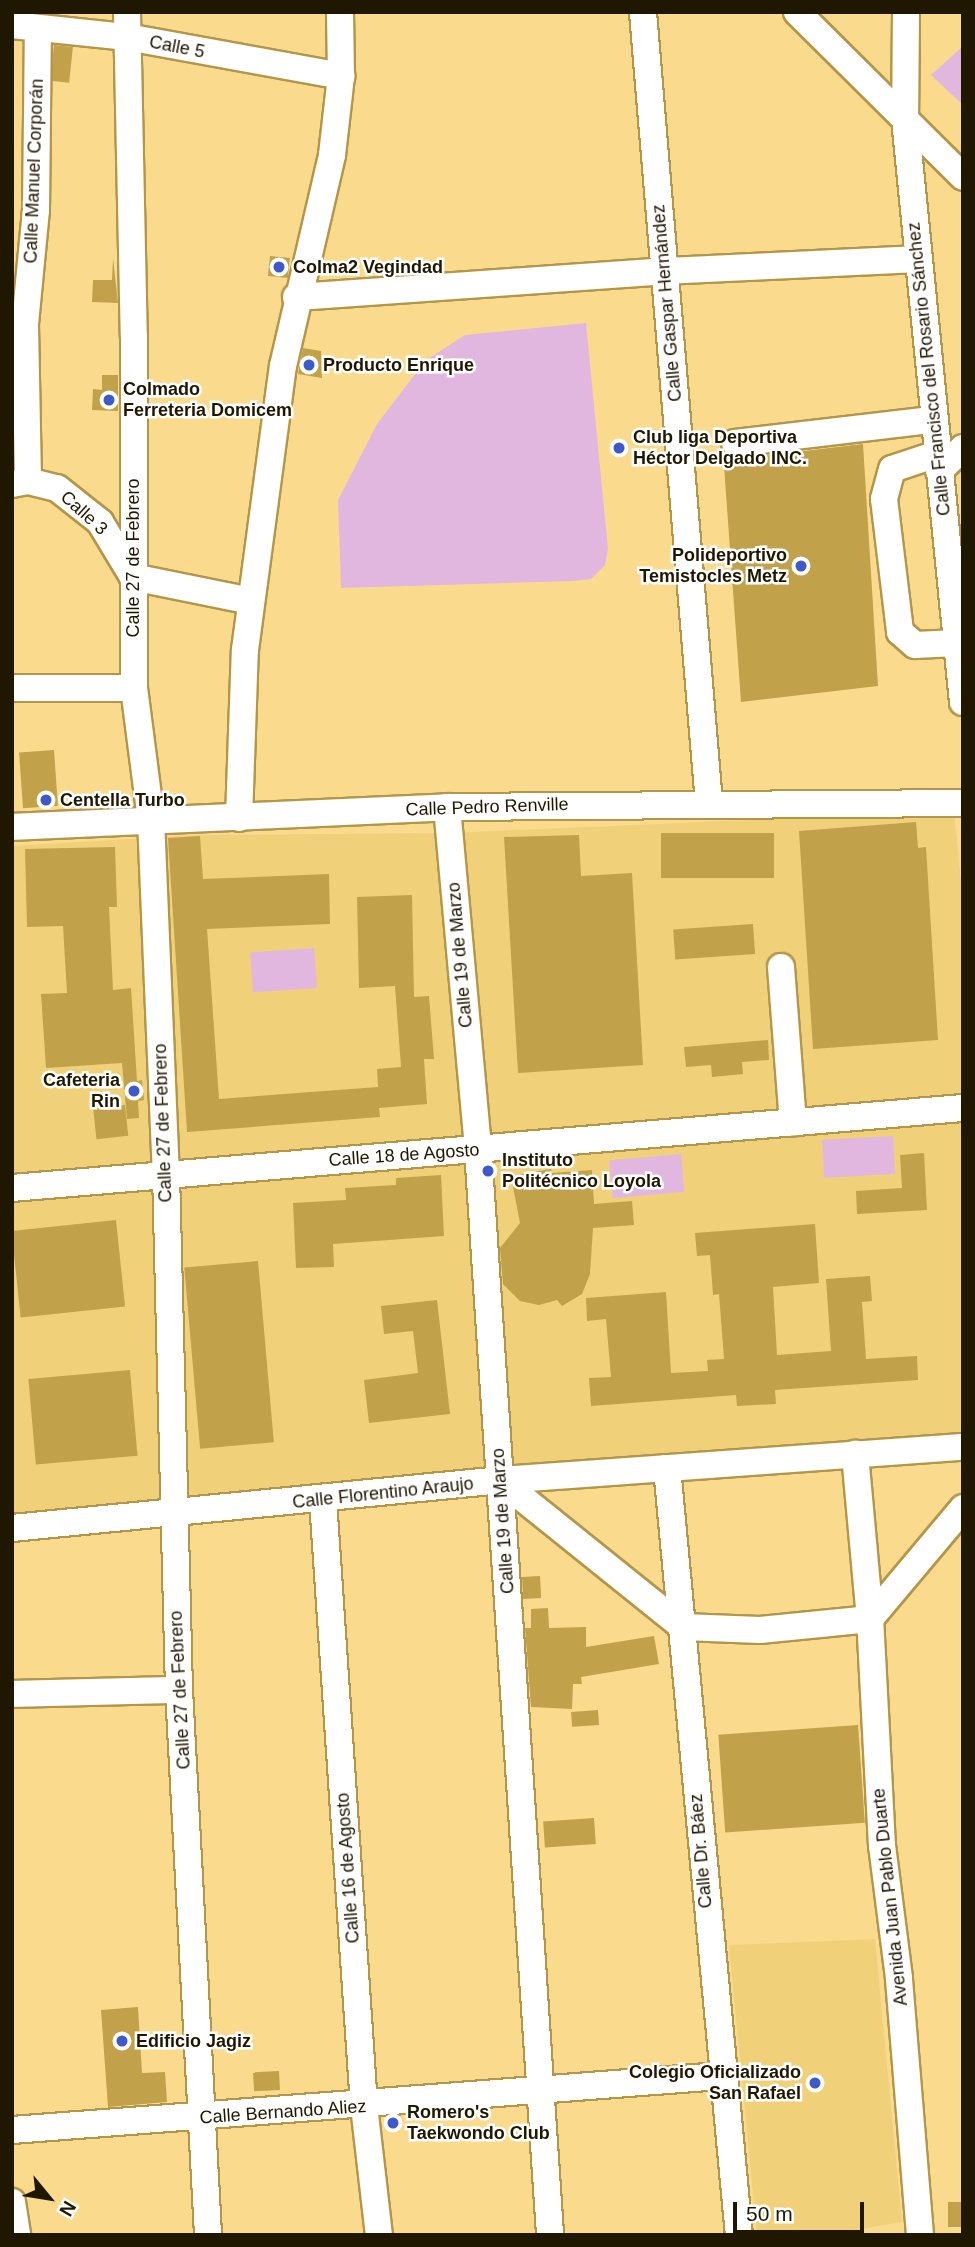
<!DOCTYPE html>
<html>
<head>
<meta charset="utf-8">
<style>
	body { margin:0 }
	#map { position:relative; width:975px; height:2247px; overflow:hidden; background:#fadb8e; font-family:Helvetica,sans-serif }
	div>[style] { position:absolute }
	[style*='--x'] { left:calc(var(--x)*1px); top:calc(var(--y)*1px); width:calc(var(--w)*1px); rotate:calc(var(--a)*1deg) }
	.built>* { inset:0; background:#f1d07a }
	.green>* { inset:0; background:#e2b7df; transform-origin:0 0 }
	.building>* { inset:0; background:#c1a14a; transform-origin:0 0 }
	.roads { filter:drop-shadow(2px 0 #b39649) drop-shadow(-2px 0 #b39649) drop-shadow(0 2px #b39649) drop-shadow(0 -2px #b39649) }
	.minor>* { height:26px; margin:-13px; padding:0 13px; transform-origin:13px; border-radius:13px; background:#fff }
	.dots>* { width:19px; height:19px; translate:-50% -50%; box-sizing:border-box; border:4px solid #fff; border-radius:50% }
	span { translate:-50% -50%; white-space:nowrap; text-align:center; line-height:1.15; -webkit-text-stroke:5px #fff; paint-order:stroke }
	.street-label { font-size:18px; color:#201701 }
	.poi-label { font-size:18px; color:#201701; font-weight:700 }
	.left { translate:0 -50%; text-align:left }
	.right { translate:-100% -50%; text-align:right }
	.frame { position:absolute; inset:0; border:14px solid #201701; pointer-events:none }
	.north { position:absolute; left:14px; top:2163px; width:70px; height:70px; -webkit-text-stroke:5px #fff; paint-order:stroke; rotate:120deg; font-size:19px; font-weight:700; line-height:28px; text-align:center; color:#201701 }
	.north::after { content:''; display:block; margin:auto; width:24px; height:32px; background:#201701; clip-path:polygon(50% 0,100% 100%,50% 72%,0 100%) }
	.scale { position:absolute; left:733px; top:2202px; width:131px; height:32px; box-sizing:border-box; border:4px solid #201701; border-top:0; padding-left:9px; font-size:21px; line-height:24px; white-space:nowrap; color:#201701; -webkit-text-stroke:5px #fff; paint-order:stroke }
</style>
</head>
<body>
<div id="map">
	<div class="built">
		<div style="clip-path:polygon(954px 811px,963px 902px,963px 1441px,12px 1516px,12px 846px,195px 835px,449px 833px)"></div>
		<div style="clip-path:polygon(875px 1939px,902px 2222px,827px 2235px,757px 2235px,729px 1945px)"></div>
	</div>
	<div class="green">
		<div style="clip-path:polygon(963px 46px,963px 105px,931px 75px)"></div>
		<div style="clip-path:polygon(586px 323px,608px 549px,605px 565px,591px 579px,572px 581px,341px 588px,338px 500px,377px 424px,425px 361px,465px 335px)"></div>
		<div style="left:314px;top:948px;width:40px;height:64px;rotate:86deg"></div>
		<div style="left:893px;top:1136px;width:38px;height:71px;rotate:87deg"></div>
		<div style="left:681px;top:1154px;width:38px;height:72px;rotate:85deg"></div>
	</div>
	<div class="building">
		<div style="left:54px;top:45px;width:19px;height:36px;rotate:6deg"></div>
		<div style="left:270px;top:256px;width:20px;height:20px;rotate:6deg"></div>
		<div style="clip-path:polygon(113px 258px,118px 303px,92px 302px,93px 280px,112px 280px)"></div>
		<div style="clip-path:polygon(303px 348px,321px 351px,322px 378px,298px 374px)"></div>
		<div style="clip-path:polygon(102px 375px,118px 375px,118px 411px,92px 410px,93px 389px,102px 390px)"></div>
		<div style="clip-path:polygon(863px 444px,878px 686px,741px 702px,723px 452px,737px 459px)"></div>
		<div style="left:54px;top:750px;width:56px;height:35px;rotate:86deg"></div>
		<div style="clip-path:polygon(916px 822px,918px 848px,926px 847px,938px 1040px,813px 1049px,799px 831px)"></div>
		<div style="left:774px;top:833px;width:45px;height:113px;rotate:90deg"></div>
		<div style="clip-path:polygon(579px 835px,581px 876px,632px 873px,643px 1065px,518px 1073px,504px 837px)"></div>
		<div style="clip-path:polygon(200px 836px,203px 879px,329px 874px,330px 924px,207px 929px,219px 1099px,378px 1087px,377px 1069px,401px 1067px,395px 986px,359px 988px,357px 897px,412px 895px,414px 997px,429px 996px,434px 1059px,424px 1059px,427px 1104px,379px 1108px,380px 1117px,187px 1132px,168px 838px)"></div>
		<div style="clip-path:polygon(115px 847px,117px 907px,109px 907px,113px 990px,131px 988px,137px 1081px,142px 1080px,144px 1100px,138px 1101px,139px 1118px,127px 1119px,122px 1063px,46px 1068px,41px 994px,67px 993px,63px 926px,27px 927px,25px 849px)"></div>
		<div style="left:753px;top:924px;width:30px;height:80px;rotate:86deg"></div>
		<div style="clip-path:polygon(768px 1040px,769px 1060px,742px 1062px,743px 1074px,712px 1077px,711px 1065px,686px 1067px,684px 1047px)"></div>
		<div style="left:125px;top:1105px;width:31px;height:32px;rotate:84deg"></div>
		<div style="clip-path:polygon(924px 1153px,927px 1210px,857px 1214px,856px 1191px,902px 1188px,900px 1155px)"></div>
		<div style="clip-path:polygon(551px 1169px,552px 1173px,592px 1170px,594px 1204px,632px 1201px,634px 1225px,593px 1228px,590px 1274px,582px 1294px,562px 1306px,557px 1300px,539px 1305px,520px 1301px,503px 1284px,500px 1248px,520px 1223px,511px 1176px)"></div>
		<div style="clip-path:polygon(441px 1175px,444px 1236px,333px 1244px,334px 1267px,296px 1268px,293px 1203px,346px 1200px,345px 1188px,396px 1185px,396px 1178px)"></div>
		<div style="left:116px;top:1220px;width:87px;height:105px;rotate:84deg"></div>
		<div style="clip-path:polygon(815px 1224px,819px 1283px,773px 1287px,777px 1355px,831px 1351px,826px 1279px,870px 1276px,872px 1301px,862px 1302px,866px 1359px,917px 1356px,918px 1380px,775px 1390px,776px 1404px,737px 1406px,736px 1395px,591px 1406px,589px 1378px,611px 1377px,606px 1319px,587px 1321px,586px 1298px,666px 1292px,671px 1373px,708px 1371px,707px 1360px,724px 1359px,719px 1294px,713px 1295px,710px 1255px,697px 1256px,695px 1233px)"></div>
		<div style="left:258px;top:1261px;width:182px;height:74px;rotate:85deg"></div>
		<div style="clip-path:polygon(437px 1300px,450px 1414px,369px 1423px,364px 1380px,418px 1373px,413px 1331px,384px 1334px,381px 1306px)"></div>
		<div style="left:130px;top:1370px;width:86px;height:102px;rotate:85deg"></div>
		<div style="left:540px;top:1576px;width:22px;height:18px;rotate:87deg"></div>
		<div style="clip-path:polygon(548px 1608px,549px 1628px,586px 1627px,586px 1647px,654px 1636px,659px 1664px,581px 1677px,582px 1684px,573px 1684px,572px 1709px,531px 1707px,525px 1628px,531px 1628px,531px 1609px)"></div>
		<div style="left:598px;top:1710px;width:15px;height:27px;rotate:86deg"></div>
		<div style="left:858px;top:1725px;width:98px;height:140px;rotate:86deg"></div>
		<div style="left:594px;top:1818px;width:26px;height:51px;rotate:86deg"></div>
		<div style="clip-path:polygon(138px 2007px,142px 2073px,165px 2072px,167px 2102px,108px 2107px,101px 2010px)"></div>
		<div style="left:279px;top:2071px;width:19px;height:26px;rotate:87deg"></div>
		<div style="left:948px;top:2202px;width:15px;height:25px"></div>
	</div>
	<div class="roads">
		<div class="minor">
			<div style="--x:127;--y:12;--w:324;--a:88.8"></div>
			<div style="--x:134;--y:336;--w:352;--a:90"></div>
			<div style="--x:134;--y:688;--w:132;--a:82.6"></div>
			<div style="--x:151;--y:819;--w:354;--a:87.6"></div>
			<div style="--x:166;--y:1173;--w:517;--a:88.56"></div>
			<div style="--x:179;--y:1690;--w:546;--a:86.95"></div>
			<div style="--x:643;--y:12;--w:794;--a:85.23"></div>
			<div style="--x:797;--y:12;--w:234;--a:44.8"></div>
			<div style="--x:906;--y:12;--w:107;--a:90.5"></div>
			<div style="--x:905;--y:119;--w:586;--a:84.32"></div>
			<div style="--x:12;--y:25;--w:116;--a:6"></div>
			<div style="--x:127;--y:37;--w:218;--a:10.3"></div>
			<div style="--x:296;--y:297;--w:370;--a:-4"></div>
			<div style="--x:665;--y:271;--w:252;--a:-2.7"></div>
			<div style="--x:735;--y:443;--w:198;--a:-6.7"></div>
			<div style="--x:937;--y:454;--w:47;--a:161.6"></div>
			<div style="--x:892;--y:469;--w:31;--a:105"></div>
			<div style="--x:884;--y:499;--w:134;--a:83.1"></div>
			<div style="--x:900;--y:632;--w:20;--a:41"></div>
			<div style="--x:915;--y:645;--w:42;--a:-2.7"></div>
			<div style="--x:939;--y:471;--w:33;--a:-44"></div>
			<div style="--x:28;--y:481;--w:157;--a:-91.1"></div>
			<div style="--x:25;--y:324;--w:115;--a:-84.5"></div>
			<div style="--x:36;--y:210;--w:182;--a:-89.4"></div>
			<div style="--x:12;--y:484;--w:16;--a:-11"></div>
			<div style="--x:28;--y:481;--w:30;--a:14"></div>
			<div style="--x:57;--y:488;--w:55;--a:38.3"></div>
			<div style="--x:100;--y:522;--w:64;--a:59"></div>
			<div style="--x:133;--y:577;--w:120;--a:11.5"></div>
			<div style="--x:12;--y:688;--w:122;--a:0"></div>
			<div style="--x:447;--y:807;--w:344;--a:84.8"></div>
			<div style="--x:478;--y:1150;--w:1087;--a:86.2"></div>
			<div style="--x:239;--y:818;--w:168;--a:-88"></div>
			<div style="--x:245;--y:650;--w:287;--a:-82.4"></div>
			<div style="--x:283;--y:366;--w:217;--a:-76.9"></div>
			<div style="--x:332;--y:155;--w:80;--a:-83.5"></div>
			<div style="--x:341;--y:76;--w:64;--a:-90.9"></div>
			<div style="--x:12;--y:827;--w:435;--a:-2.6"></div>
			<div style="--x:447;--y:807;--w:516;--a:-0.44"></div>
			<div style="--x:781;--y:967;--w:156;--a:85.6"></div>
			<div style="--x:12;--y:1188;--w:954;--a:-4.81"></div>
			<div style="--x:667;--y:1468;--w:770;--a:84.64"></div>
			<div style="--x:500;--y:1480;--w:235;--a:38.8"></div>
			<div style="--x:683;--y:1627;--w:77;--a:2.2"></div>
			<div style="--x:760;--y:1630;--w:111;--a:-5.7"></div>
			<div style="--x:870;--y:1619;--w:166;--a:-95.2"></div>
			<div style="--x:323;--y:1500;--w:607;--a:86.13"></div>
			<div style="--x:364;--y:2106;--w:130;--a:83.4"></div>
			<div style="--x:12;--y:1528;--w:490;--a:-5.6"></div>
			<div style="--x:500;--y:1480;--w:464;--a:-4.1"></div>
			<div style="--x:12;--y:1694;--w:167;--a:-1.4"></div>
			<div style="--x:12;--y:2130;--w:711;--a:-4.36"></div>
			<div style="--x:12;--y:2202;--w:33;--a:81"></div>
			<div style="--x:920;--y:2235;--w:258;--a:-94.7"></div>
			<div style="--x:899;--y:1978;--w:133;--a:-97.3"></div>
			<div style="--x:882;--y:1846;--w:227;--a:-93"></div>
			<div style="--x:870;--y:1619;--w:145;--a:-50"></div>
		</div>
	</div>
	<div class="dots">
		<div style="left:279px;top:267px;background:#3e59cc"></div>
		<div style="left:309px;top:365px;background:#3e59cc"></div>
		<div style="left:109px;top:400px;background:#3e59cc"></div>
		<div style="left:619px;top:448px;background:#3e59cc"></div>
		<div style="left:801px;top:566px;background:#3e59cc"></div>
		<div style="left:46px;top:800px;background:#3e59cc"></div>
		<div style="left:134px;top:1091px;background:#3e59cc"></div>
		<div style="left:488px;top:1171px;background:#3e59cc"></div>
		<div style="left:122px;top:2041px;background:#3e59cc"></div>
		<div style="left:815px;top:2083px;background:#3e59cc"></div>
		<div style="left:393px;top:2123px;background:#3e59cc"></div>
	</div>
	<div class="street-label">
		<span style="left:177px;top:47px;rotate:11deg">Calle 5</span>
		<span style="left:34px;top:171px;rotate:-88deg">Calle Manuel Corporán</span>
		<span style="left:667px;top:303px;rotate:-95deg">Calle Gaspar Hernández</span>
		<span style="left:929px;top:369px;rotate:-96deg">Calle Francisco del Rosario Sánchez</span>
		<span style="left:84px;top:513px;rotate:42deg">Calle 3</span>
		<span style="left:133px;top:558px;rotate:-90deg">Calle 27 de Febrero</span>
		<span style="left:487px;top:807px;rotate:-2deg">Calle Pedro Renville</span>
		<span style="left:460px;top:955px;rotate:-95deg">Calle 19 de Marzo</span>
		<span style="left:163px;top:1123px;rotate:-92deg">Calle 27 de Febrero</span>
		<span style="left:404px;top:1155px;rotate:-4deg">Calle 18 de Agosto</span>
		<span style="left:383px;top:1493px;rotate:-6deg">Calle Florentino Araujo</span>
		<span style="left:503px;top:1521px;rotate:-94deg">Calle 19 de Marzo</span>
		<span style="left:180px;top:1690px;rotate:-93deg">Calle 27 de Febrero</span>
		<span style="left:701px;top:1851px;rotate:-95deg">Calle Dr. Báez</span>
		<span style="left:348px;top:1868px;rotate:-94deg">Calle 16 de Agosto</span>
		<span style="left:890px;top:1897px;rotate:-96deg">Avenida Juan Pablo Duarte</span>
		<span style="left:283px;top:2112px;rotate:-4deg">Calle Bernando Aliez</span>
	</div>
	<div class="poi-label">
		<span class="left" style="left:293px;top:267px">Colma2 Vegindad</span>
		<span class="left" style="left:323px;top:365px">Producto Enrique</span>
		<span class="left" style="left:123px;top:400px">Colmado<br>Ferreteria Domicem</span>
		<span class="left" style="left:633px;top:448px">Club liga Deportiva<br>Héctor Delgado INC.</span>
		<span class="right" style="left:787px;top:566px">Polideportivo<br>Temistocles Metz</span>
		<span class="left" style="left:60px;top:800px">Centella Turbo</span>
		<span class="right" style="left:120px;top:1091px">Cafeteria<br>Rin</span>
		<span class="left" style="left:502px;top:1171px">Instituto<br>Politécnico Loyola</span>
		<span class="left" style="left:136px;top:2041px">Edificio Jagiz</span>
		<span class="right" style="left:801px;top:2083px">Colegio Oficializado<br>San Rafael</span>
		<span class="left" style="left:407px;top:2123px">Romero's<br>Taekwondo Club</span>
	</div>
	<div class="frame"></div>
	<div class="north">N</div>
	<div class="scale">50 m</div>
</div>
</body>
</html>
